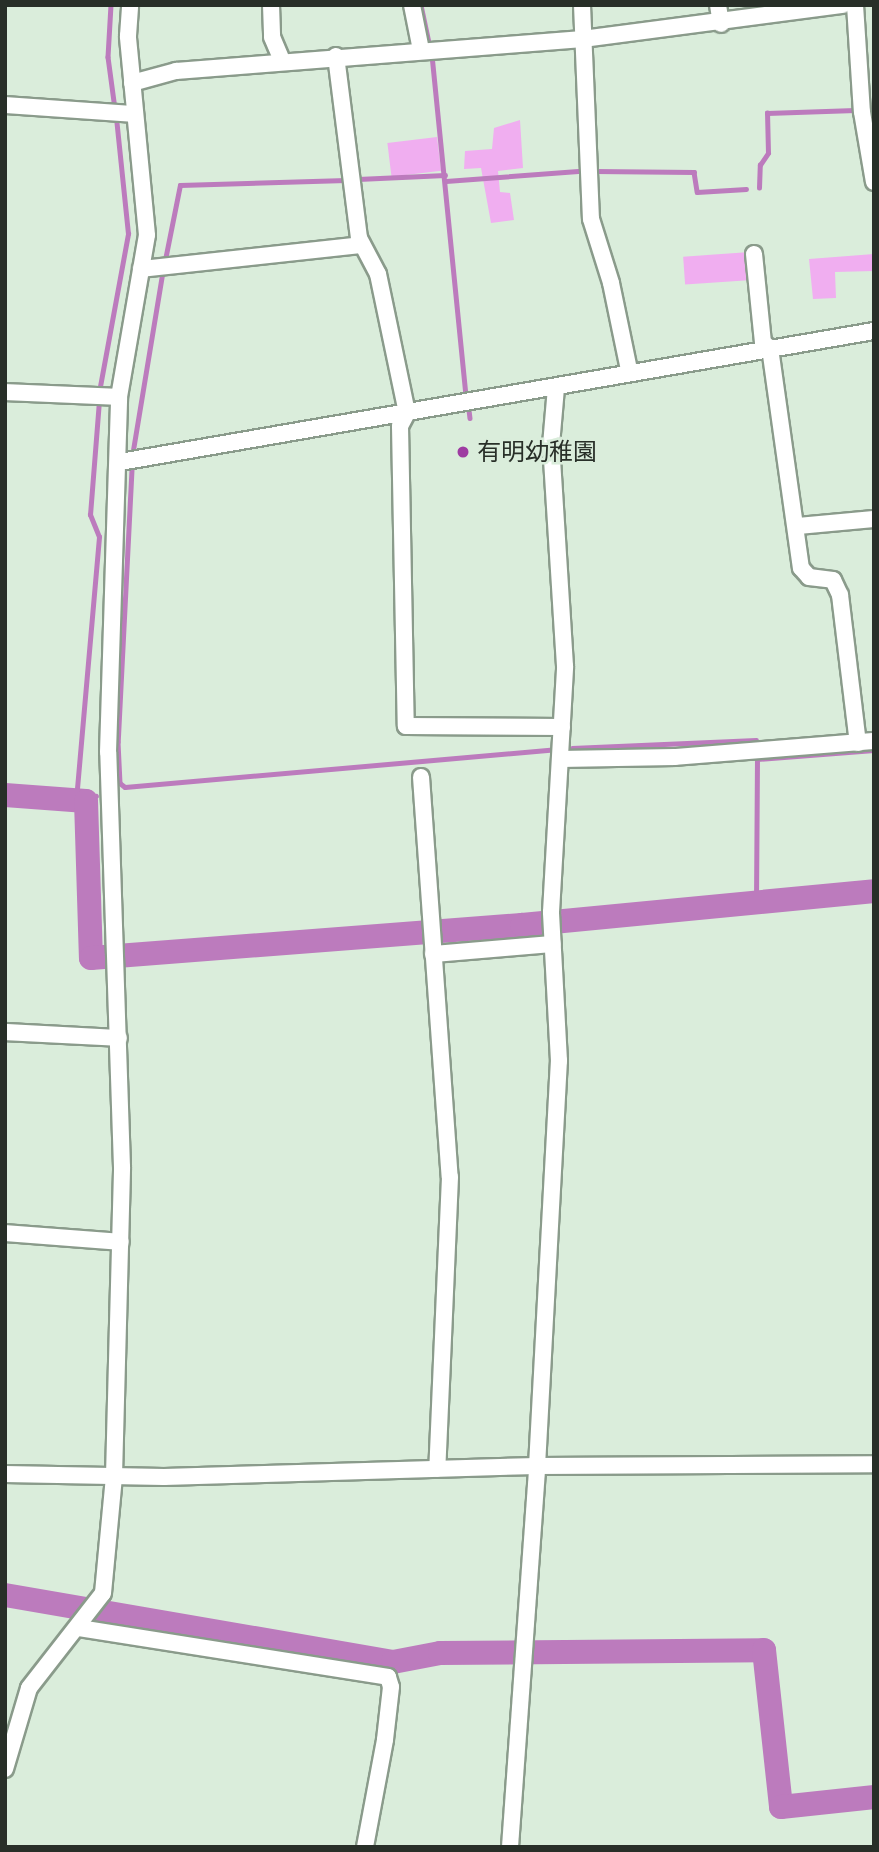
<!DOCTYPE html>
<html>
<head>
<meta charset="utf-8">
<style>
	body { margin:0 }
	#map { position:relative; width:879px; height:1852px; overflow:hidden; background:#daeddb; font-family:Arial,"Noto Sans JP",sans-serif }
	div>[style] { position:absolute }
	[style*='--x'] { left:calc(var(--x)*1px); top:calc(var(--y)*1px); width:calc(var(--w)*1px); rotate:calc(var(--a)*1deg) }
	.green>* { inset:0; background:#f0aef0; transform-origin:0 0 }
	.stream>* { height:4.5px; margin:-2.25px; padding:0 2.25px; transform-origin:2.25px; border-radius:2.25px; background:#bc7bbd }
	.river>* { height:24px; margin:-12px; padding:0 12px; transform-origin:12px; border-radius:12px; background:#bc7bbd }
	.roads { filter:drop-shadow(2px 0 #8a9b8b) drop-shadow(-2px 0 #8a9b8b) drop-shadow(0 2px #8a9b8b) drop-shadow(0 -2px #8a9b8b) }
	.street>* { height:16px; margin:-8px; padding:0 8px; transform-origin:8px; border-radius:8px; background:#fff }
	.dots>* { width:19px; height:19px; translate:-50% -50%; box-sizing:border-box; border:4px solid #daeddb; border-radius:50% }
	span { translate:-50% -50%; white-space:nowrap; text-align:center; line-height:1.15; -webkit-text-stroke:5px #daeddb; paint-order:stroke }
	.poi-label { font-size:24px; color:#282f28 }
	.left { translate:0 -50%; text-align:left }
	.frame { position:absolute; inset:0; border:7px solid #282f28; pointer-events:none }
</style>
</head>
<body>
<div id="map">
	<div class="green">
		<div style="clip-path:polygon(520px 120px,523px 168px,498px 171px,500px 192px,510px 193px,514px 220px,491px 223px,481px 168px,464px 169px,465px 151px,492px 149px,494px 128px)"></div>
		<div style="left:437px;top:137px;width:34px;height:50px;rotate:83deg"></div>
		<div style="left:750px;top:252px;width:28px;height:67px;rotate:86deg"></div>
		<div style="clip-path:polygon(874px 254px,874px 271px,835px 272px,836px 298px,813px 299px,809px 259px)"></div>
	</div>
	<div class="stream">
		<div style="--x:111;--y:5;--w:52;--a:93.3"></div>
		<div style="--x:108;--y:57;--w:52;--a:82.3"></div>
		<div style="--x:421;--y:5;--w:40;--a:78"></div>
		<div style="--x:432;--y:55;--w:341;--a:84.3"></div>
		<div style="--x:871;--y:109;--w:3;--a:0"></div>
		<div style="--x:594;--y:171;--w:100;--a:0.6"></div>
		<div style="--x:694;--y:172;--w:20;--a:81"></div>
		<div style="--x:697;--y:192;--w:49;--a:-3.5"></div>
		<div style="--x:358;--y:179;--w:87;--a:-2.6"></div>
		<div style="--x:446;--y:181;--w:132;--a:-4.3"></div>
		<div style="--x:759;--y:188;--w:23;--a:-88"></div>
		<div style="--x:760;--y:165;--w:14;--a:-56"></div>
		<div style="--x:768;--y:153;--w:40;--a:-91.4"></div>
		<div style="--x:767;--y:113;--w:88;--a:-2"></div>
		<div style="--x:165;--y:260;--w:76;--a:-78.7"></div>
		<div style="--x:180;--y:185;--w:166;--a:-1.7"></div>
		<div style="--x:99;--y:392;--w:161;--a:-79.6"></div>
		<div style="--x:128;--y:234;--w:117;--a:-95.9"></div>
		<div style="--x:469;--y:410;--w:8;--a:83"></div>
		<div style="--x:133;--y:450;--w:178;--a:-80.6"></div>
		<div style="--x:132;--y:470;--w:272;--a:92.9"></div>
		<div style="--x:118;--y:742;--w:41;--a:87.2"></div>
		<div style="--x:120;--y:783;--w:6;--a:39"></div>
		<div style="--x:125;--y:787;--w:429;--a:-5"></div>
		<div style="--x:572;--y:748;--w:184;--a:-2.5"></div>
		<div style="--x:76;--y:800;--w:264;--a:-85"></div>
		<div style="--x:99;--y:537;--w:24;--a:-112"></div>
		<div style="--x:90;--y:515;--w:114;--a:-85.5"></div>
		<div style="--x:86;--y:801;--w:11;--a:-27"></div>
		<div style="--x:756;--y:902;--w:143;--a:-89.6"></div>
		<div style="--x:757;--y:759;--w:117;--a:-4.4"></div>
	</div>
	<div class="river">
		<div style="--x:5;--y:795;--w:81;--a:4.2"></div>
		<div style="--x:86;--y:801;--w:157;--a:88.2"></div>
		<div style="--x:91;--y:958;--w:432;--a:-4.4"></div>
		<div style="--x:522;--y:925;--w:354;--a:-5.5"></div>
		<div style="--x:5;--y:1595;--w:394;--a:9.8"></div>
		<div style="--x:393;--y:1662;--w:48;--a:-10.8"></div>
		<div style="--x:440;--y:1653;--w:324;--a:-0.5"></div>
		<div style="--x:764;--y:1650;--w:158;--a:83.8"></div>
		<div style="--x:781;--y:1807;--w:94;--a:-6.1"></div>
	</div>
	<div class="roads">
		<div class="street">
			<div style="--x:271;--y:5;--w:32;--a:88"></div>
			<div style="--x:272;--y:37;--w:26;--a:67"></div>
			<div style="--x:412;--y:5;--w:46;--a:78.7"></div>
			<div style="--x:582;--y:5;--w:214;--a:87.6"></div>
			<div style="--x:591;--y:219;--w:67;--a:72.6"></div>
			<div style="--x:611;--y:283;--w:89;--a:78.3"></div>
			<div style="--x:718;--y:5;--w:19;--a:81"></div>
			<div style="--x:855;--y:5;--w:107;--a:86.3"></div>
			<div style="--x:862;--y:112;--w:71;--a:80.3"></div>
			<div style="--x:336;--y:56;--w:183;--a:82.8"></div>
			<div style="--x:359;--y:238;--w:41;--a:62.2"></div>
			<div style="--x:378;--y:274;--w:142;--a:78.2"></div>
			<div style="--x:407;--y:413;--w:15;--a:118"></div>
			<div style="--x:400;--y:426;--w:300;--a:88.9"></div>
			<div style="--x:406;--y:726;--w:156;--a:0.4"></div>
			<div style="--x:132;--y:83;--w:46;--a:-15.3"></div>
			<div style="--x:176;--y:71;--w:408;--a:-4.5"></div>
			<div style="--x:583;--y:39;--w:262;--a:-7.5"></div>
			<div style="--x:5;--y:105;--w:130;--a:4"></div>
			<div style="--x:754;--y:254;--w:89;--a:84.2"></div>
			<div style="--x:763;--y:343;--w:9;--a:36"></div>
			<div style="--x:770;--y:348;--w:222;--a:82"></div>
			<div style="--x:801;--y:568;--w:12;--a:48"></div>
			<div style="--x:809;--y:577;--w:24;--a:7"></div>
			<div style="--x:833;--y:580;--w:17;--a:65"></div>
			<div style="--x:840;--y:595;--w:149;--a:83.1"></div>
			<div style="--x:141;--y:269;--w:222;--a:-6.2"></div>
			<div style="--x:5;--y:392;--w:114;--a:2.5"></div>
			<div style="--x:120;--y:462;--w:765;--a:-9.86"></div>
			<div style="--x:798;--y:526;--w:76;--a:-5.3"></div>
			<div style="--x:560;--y:759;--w:115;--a:-1"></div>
			<div style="--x:675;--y:757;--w:200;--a:-4.6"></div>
			<div style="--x:421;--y:777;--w:401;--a:85.9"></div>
			<div style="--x:450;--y:1177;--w:292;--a:92.5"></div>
			<div style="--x:433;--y:954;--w:120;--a:-4.8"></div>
			<div style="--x:5;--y:1032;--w:114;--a:3"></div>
			<div style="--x:5;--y:1233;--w:116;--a:4.4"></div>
			<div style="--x:5;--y:1474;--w:159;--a:1.1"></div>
			<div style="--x:164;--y:1477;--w:373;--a:-1.7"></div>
			<div style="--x:537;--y:1466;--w:337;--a:-0.3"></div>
			<div style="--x:79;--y:1628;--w:313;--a:9"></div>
			<div style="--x:388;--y:1677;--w:10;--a:73"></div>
			<div style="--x:391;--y:1687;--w:53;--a:96.5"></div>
			<div style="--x:385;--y:1740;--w:109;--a:100.6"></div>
			<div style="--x:5;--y:1769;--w:84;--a:-73.5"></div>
			<div style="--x:29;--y:1688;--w:120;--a:-52.1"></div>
			<div style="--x:103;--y:1593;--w:118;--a:-84.6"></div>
			<div style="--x:114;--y:1476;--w:309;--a:-88.5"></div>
			<div style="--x:122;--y:1167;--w:415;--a:-91.9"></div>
			<div style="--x:108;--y:752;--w:355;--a:-88.2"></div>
			<div style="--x:119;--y:397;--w:164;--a:-80.2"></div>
			<div style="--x:147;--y:235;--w:200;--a:-95.5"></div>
			<div style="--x:128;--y:36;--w:31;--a:-86"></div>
			<div style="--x:510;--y:1847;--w:382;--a:-85.9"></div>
			<div style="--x:537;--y:1466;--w:406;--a:-86.9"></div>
			<div style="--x:559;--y:1061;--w:149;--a:-93.1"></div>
			<div style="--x:551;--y:912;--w:246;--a:-86.7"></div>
			<div style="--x:565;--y:666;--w:221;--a:-93.6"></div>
			<div style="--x:551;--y:445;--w:57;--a:-85"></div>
		</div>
	</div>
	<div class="dots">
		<div style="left:463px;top:452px;background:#9e3ca2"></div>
	</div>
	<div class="poi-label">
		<span class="left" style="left:477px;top:452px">有明幼稚園</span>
	</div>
	<div class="frame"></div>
</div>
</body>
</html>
